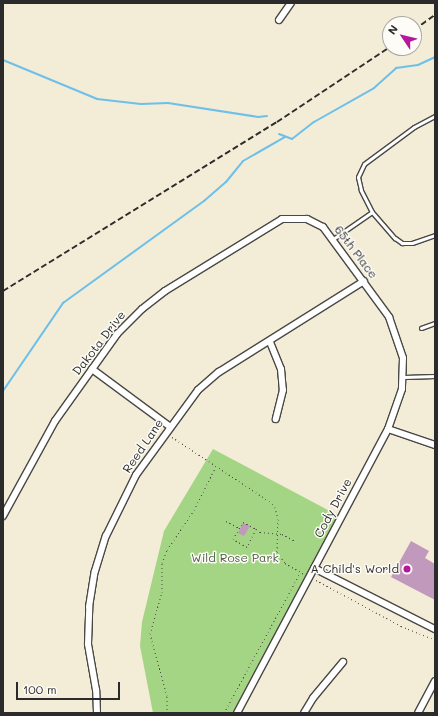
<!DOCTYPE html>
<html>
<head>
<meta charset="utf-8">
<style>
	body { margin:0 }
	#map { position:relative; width:438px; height:716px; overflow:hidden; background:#f3ecd7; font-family:Mali,sans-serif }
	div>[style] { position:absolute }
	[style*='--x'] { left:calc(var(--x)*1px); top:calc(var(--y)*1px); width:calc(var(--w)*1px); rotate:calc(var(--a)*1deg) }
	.green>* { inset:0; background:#a3d584 }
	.stream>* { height:2px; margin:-1px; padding:0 1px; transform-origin:1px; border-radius:1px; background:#6cc0e9 }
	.building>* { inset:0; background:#c199bd }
	.path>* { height:1px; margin-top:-0.5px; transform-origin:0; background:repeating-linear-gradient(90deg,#494845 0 1px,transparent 0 4px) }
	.roads { filter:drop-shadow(1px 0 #494845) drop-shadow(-1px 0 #494845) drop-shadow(0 1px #494845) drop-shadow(0 -1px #494845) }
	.lane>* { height:3px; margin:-1.5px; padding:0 1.5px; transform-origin:1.5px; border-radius:1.5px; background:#fff }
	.street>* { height:6px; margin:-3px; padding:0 3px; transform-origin:3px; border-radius:3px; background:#fff }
	.rail>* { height:2px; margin-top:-1px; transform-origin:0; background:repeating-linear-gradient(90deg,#2b2b2b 0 6px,transparent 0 9px) }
	.dots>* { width:11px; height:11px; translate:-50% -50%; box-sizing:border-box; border:2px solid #fdfcf7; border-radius:50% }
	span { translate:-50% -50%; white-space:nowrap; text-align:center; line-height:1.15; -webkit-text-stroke:3px #fdfcf7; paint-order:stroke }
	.street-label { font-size:12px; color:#2b2b2b }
	.park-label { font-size:12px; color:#4f5e46 }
	.poi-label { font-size:12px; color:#2b2b2b }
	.right { translate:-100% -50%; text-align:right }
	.frame { position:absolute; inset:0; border:4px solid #2b2b2b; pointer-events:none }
	.north { position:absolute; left:382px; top:16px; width:40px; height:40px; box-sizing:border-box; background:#fdfcf7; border:1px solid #a9a8a5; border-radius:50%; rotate:305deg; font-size:11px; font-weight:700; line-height:16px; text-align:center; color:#2b2b2b }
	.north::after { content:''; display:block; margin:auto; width:14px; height:18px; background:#b5179e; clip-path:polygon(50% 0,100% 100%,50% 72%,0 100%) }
	.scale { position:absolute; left:16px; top:682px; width:104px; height:18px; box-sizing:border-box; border:2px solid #2b2b2b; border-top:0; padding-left:5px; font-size:12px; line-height:14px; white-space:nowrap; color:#2b2b2b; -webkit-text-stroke:3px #fdfcf7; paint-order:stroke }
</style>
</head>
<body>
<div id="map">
	<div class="green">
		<div style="clip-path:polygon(213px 449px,341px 517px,237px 713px,153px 713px,140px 646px,142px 622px,164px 531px)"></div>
	</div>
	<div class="stream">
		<div style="--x:3;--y:60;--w:102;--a:22.5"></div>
		<div style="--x:97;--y:99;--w:44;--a:6.5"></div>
		<div style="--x:141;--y:104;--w:27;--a:-2"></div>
		<div style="--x:168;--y:103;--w:91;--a:8.8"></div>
		<div style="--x:258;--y:117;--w:9;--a:-6"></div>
		<div style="--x:279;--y:134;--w:14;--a:21"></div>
		<div style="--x:292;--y:139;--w:28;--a:-38"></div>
		<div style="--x:314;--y:122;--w:69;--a:-29.5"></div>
		<div style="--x:374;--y:88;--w:30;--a:-42"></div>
		<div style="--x:396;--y:68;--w:22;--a:-8"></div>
		<div style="--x:418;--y:65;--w:19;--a:-25"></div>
		<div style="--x:3;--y:391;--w:107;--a:-55.7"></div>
		<div style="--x:63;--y:303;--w:174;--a:-35.9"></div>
		<div style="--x:204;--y:201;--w:29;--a:-41"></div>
		<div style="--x:226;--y:182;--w:27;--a:-51"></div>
		<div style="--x:243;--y:161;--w:48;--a:-29.7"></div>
	</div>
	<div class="building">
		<div style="clip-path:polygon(243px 523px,250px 526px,244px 536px,238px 533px)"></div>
		<div style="clip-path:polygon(411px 541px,429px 551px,425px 558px,435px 564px,435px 600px,391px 577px)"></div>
	</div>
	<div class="path">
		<div style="--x:172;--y:437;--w:116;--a:33.4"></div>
		<div style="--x:269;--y:501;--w:8;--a:45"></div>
		<div style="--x:275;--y:507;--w:12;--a:76"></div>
		<div style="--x:278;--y:519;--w:33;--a:92"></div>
		<div style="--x:277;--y:552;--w:14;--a:54"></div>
		<div style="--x:285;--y:563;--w:22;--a:30"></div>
		<div style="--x:226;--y:521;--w:15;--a:28"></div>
		<div style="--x:256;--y:529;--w:20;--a:117"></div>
		<div style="--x:247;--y:547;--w:16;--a:-150"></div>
		<div style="--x:233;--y:539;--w:20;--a:-60"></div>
		<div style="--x:243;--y:522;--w:15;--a:28"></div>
		<div style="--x:256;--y:529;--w:5;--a:37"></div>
		<div style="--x:260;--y:532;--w:22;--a:5"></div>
		<div style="--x:282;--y:534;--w:15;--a:28"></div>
		<div style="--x:316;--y:580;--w:97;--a:28.4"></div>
		<div style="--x:401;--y:626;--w:37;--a:22"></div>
		<div style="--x:167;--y:713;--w:17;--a:-90"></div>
		<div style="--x:167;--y:696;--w:64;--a:-105.3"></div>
		<div style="--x:150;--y:634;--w:44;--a:-74.1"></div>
		<div style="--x:162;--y:592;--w:29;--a:-90"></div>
		<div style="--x:162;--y:563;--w:14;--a:-69"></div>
		<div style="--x:167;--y:550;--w:48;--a:-56"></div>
		<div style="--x:194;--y:510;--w:47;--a:-63.4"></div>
		<div style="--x:224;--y:713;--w:159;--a:-61.5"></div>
	</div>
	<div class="roads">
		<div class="lane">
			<div style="--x:372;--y:212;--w:35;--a:49"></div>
			<div style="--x:395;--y:238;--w:9;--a:36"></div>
			<div style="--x:402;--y:243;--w:10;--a:0"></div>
			<div style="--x:412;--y:243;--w:24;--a:-19"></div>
			<div style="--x:333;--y:239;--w:47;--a:-34.7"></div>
			<div style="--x:372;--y:212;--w:25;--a:-117"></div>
			<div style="--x:361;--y:190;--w:13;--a:-103"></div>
			<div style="--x:358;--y:177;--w:14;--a:-65"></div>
			<div style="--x:364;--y:164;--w:62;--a:-36.5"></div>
			<div style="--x:414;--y:127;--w:24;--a:-28"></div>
			<div style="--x:421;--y:328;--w:15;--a:-20"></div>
			<div style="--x:404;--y:377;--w:31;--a:-2"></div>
		</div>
		<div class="street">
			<div style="--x:279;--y:20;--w:21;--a:-55"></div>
			<div style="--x:270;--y:342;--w:29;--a:68"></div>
			<div style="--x:281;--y:369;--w:21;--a:85"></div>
			<div style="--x:283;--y:390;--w:30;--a:104"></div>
			<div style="--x:92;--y:369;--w:96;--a:36.5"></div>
			<div style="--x:388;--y:429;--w:50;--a:18.8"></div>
			<div style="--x:3;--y:516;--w:108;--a:-61.3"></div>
			<div style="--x:55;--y:421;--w:107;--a:-54.5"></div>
			<div style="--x:117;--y:334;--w:35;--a:-45"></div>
			<div style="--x:142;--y:309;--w:29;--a:-38"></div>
			<div style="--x:165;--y:291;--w:137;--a:-31.6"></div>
			<div style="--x:282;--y:219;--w:25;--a:0"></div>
			<div style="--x:307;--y:219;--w:18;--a:27"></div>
			<div style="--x:323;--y:227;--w:112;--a:53.7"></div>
			<div style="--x:389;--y:317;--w:43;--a:71.1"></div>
			<div style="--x:403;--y:358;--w:31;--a:92"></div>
			<div style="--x:402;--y:389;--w:42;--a:109.3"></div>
			<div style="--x:388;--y:429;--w:322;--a:118"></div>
			<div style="--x:314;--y:568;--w:136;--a:26.8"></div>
			<div style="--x:97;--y:713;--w:23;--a:-92"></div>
			<div style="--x:96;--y:690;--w:47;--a:-99.9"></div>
			<div style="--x:88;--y:644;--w:37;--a:-88"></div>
			<div style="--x:89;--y:607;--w:36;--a:-81"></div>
			<div style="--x:95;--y:571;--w:37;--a:-73"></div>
			<div style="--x:106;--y:536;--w:68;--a:-63.8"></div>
			<div style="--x:136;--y:475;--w:105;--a:-53.9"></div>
			<div style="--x:198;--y:390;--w:28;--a:-41"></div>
			<div style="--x:219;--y:372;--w:171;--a:-32.1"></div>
			<div style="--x:304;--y:713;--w:17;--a:-59"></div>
			<div style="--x:313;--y:698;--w:47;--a:-50.2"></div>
			<div style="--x:418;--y:713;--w:36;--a:-62"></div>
		</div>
	</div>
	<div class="rail">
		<div style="--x:414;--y:30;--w:26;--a:-36"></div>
		<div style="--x:3;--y:291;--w:322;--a:-31.7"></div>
		<div style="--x:277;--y:122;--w:136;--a:-33.6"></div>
	</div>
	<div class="dots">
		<div style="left:407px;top:569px;background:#b5179e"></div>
	</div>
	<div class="street-label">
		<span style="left:356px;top:252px;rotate:53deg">65th Place</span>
		<span style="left:99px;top:343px;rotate:-52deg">Dakota Drive</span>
		<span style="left:143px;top:446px;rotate:-56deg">Reed Lane</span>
		<span style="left:333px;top:508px;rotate:-62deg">Cody Drive</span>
	</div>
	<div class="park-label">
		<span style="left:235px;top:558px">Wild Rose Park</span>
	</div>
	<div class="poi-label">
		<span class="right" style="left:399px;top:569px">A Child's World</span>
	</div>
	<div class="frame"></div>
	<div class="north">N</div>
	<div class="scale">100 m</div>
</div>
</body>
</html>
